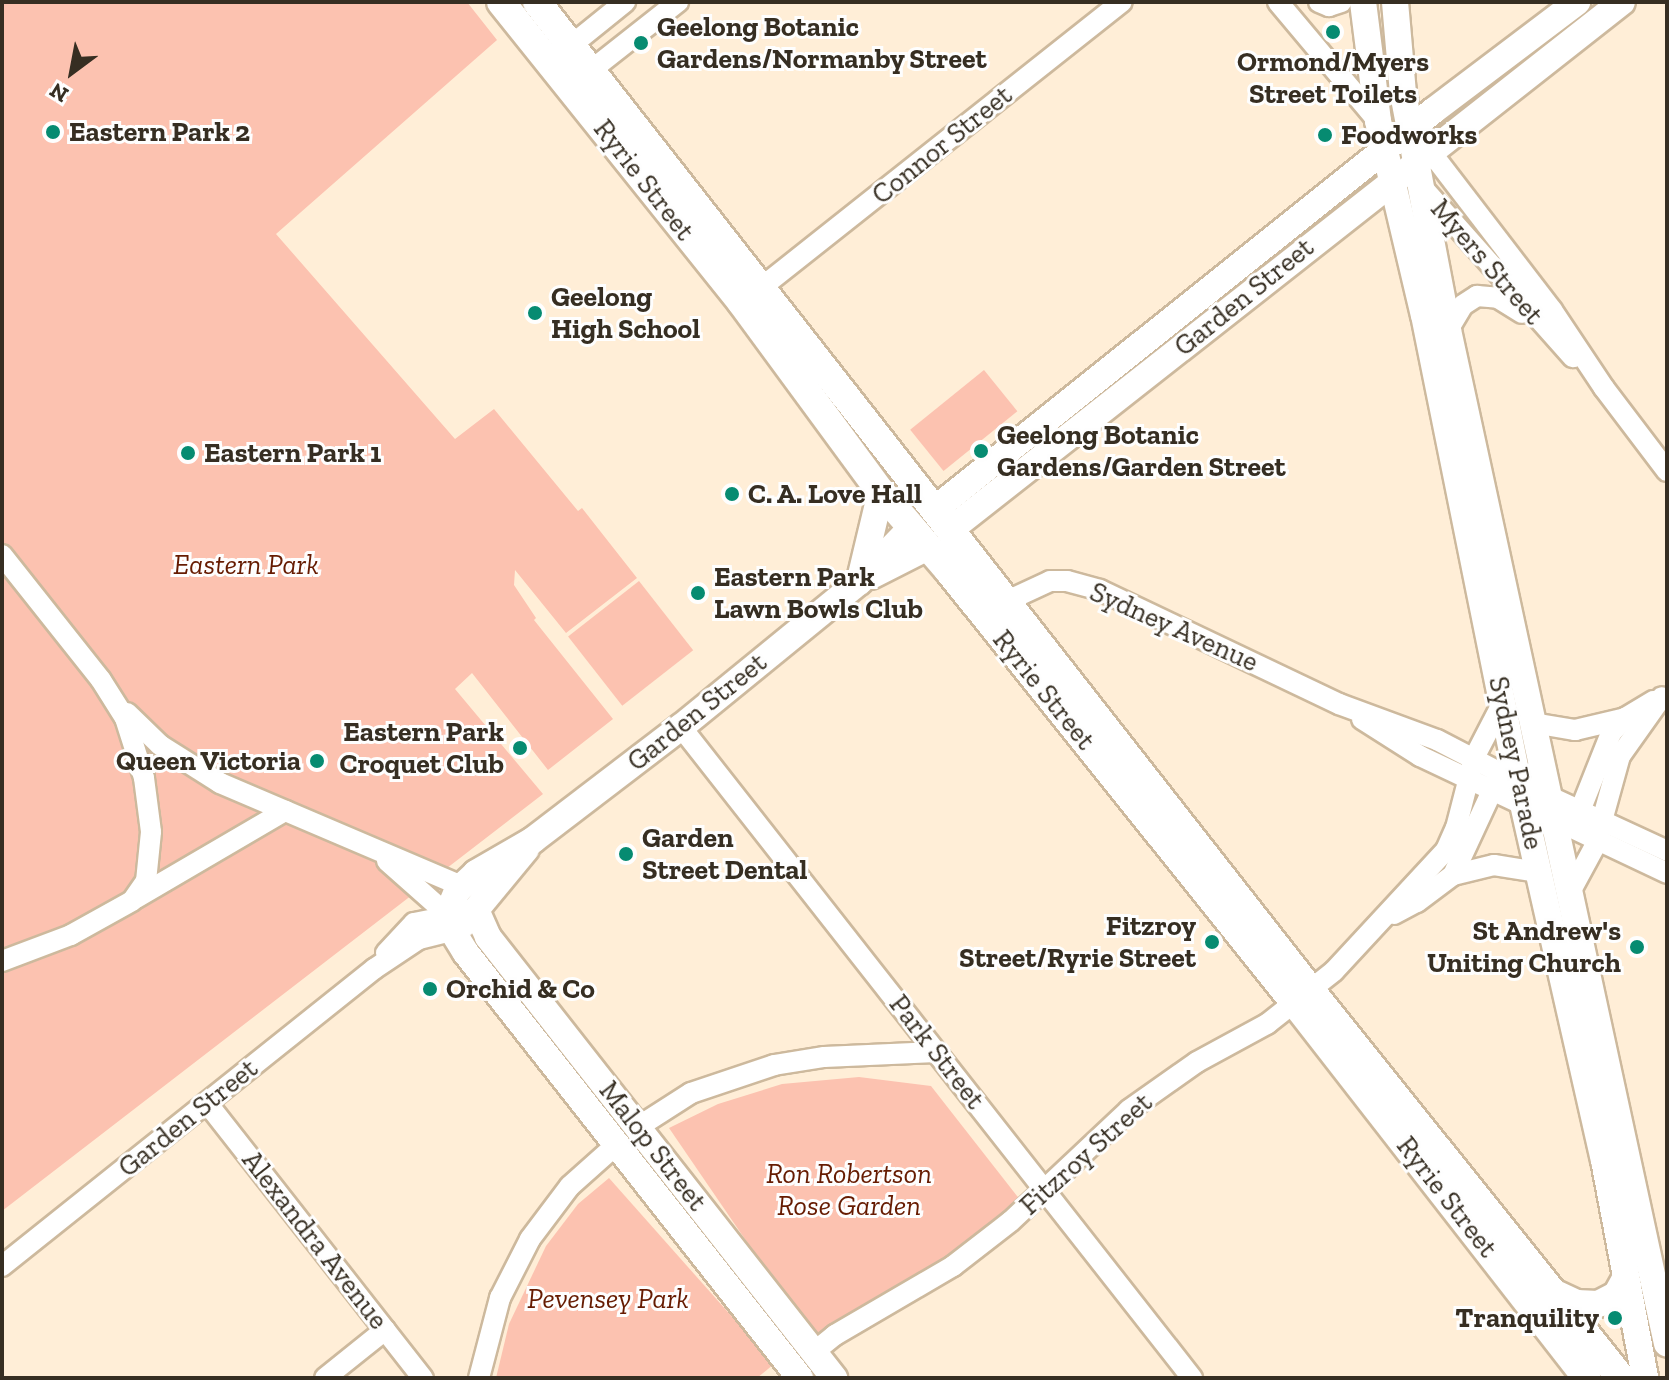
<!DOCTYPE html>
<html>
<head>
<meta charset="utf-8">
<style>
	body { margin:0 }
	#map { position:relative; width:1669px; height:1380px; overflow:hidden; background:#ffeed7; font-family:"Zilla Slab",serif }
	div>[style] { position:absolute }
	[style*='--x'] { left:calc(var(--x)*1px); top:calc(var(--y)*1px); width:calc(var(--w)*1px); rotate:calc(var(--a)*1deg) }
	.green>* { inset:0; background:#fcc2b0; transform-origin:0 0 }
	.roads { filter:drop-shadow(2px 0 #cdb99d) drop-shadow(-2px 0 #cdb99d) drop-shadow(0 2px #cdb99d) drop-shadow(0 -2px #cdb99d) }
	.minor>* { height:20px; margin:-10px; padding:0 10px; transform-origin:10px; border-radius:10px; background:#fff }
	.tertiary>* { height:26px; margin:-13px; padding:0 13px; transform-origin:13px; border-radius:13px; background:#fff }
	.secondary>* { height:28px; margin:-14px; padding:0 14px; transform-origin:14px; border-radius:14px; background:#fff }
	.dots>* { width:22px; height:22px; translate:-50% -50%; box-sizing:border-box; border:4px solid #fefefe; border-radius:50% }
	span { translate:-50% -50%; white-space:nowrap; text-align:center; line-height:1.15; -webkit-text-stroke:6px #fefefe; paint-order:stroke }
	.poi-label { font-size:28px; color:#362e22; font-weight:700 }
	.left { translate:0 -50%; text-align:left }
	.right { translate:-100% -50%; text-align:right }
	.street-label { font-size:28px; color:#362e22 }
	.park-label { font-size:28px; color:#661b01; font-style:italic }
	.frame { position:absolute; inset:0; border:4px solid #362e22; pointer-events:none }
	.north { position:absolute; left:32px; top:32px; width:80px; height:80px; -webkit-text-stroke:6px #fefefe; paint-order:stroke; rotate:212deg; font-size:22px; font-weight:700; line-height:32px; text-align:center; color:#362e22 }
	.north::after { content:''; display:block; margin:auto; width:28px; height:36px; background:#362e22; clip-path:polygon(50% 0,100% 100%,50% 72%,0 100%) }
</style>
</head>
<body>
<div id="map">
	<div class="green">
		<div style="clip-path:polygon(2px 2px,467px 2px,497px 40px,276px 234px,455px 439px,494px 409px,578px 511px,582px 508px,637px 578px,566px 633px,515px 570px,514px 585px,536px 618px,534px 620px,613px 719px,548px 770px,472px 673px,455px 689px,543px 794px,2px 1211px)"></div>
		<div style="left:984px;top:370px;width:53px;height:95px;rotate:51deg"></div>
		<div style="left:639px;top:581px;width:88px;height:90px;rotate:52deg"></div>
		<div style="clip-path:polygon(859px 1077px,931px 1086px,1021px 1201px,908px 1286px,814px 1340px,669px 1128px,718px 1104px,782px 1084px)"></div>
		<div style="clip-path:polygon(609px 1178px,774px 1364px,757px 1378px,496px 1378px,509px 1324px,546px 1246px,578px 1204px)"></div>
	</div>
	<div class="roads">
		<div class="minor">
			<div style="--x:1278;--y:2;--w:155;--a:50"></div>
			<div style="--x:1319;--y:2;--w:11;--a:22"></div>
			<div style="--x:1329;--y:6;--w:13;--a:-18"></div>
			<div style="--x:563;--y:52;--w:80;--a:-38.9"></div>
			<div style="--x:580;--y:79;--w:125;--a:-38.2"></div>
			<div style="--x:1430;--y:151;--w:200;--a:52.5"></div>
			<div style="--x:1552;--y:310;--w:94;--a:56.3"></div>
			<div style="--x:1604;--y:388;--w:104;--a:52.8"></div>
			<div style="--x:1421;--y:186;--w:229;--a:48.4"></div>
			<div style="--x:762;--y:287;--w:459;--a:-38.4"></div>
			<div style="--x:1448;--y:330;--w:29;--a:-59"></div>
			<div style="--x:1463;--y:305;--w:17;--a:-33"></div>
			<div style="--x:1477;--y:296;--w:21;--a:5"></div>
			<div style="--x:1498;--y:298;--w:28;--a:32"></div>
			<div style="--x:2;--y:555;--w:159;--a:51.6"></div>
			<div style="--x:101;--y:680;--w:45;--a:57.7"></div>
			<div style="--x:125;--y:718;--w:63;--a:72.4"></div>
			<div style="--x:144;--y:778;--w:54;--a:82.6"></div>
			<div style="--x:151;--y:832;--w:49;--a:95.8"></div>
			<div style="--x:146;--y:881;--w:24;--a:125"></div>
			<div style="--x:132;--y:901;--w:70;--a:150.9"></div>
			<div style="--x:71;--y:935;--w:74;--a:159.4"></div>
			<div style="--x:1007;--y:601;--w:47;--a:-24.9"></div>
			<div style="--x:1050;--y:581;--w:17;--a:0"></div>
			<div style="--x:1067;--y:581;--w:34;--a:15"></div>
			<div style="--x:1100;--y:590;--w:265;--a:25.5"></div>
			<div style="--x:1339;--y:704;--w:104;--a:20.2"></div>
			<div style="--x:1437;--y:740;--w:91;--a:27.4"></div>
			<div style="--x:1518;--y:782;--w:164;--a:24.8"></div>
			<div style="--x:127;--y:713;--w:46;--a:44.1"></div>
			<div style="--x:160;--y:745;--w:71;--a:32.3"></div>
			<div style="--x:220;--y:783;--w:262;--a:23.1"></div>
			<div style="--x:1362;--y:719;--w:69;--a:32.5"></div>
			<div style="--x:1420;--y:756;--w:273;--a:25.3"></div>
			<div style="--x:1533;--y:723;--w:43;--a:9.5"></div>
			<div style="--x:1575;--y:730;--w:48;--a:-13.2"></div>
			<div style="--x:681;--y:727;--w:828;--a:51.87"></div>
			<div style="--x:1576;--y:821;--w:95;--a:-68.3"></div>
			<div style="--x:1611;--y:733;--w:21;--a:-47"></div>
			<div style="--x:1625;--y:718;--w:33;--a:-31"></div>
			<div style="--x:387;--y:861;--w:83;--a:41.6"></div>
			<div style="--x:1453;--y:875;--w:42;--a:-13.7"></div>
			<div style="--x:1494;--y:865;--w:45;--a:9"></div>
			<div style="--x:1569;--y:894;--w:55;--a:-61.6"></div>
			<div style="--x:1595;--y:846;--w:93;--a:-74.5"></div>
			<div style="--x:1620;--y:756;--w:72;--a:-54.6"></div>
			<div style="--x:136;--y:898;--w:173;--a:-30.3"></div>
			<div style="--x:1394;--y:914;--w:26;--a:-28"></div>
			<div style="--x:1417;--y:902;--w:45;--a:-36.9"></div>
			<div style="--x:1453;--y:875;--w:105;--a:-65.1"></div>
			<div style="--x:386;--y:953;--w:41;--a:-47"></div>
			<div style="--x:414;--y:923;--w:36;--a:-11"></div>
			<div style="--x:207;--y:1103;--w:350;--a:51.9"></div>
			<div style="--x:638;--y:1127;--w:63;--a:-32.7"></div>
			<div style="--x:691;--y:1093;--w:88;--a:-18.6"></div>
			<div style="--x:774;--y:1065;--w:51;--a:-9.1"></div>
			<div style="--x:824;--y:1057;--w:112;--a:-2.6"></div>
			<div style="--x:2;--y:1266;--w:476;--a:-38.6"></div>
			<div style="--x:374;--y:969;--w:54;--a:-33.7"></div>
			<div style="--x:419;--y:939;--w:34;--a:-14"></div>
			<div style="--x:814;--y:1352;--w:27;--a:-39"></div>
			<div style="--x:835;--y:1335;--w:137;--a:-30.3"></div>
			<div style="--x:953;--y:1266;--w:73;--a:-37.8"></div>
			<div style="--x:1011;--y:1221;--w:162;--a:-43.2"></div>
			<div style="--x:1129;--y:1110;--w:83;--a:-35.2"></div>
			<div style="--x:1197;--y:1062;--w:80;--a:-28.5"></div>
			<div style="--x:1267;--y:1024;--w:85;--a:-38.3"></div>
			<div style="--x:1334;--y:971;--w:165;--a:-47.2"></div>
			<div style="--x:1446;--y:850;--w:24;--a:-66"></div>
			<div style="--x:1456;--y:828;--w:72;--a:-75.6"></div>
			<div style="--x:1474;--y:758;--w:63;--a:-62.6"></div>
			<div style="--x:325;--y:1378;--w:77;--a:-38.7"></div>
			<div style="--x:479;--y:1378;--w:83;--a:-75.3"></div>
			<div style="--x:500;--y:1298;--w:66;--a:-63"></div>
			<div style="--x:530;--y:1239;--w:66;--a:-53"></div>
			<div style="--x:570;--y:1186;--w:62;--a:-41.7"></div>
		</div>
		<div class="tertiary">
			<div style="--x:1363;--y:2;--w:120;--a:82.8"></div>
			<div style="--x:1378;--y:121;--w:199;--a:76.7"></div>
			<div style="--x:1424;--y:315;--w:476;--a:78.6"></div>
			<div style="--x:1518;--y:782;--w:388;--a:77.2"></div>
			<div style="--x:1604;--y:1160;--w:222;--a:79.3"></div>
			<div style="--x:1395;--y:2;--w:91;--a:85"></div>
			<div style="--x:1403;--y:93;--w:241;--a:79.2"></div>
			<div style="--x:1448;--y:330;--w:1037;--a:77.81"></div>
			<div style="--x:935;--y:509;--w:638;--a:-38.63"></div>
			<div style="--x:1433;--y:111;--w:181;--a:-37.1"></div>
			<div style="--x:951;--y:529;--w:853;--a:-38.15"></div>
			<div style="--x:861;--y:575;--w:85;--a:-76.5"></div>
			<div style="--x:871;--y:576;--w:64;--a:-27"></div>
			<div style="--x:477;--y:912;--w:27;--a:66"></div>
			<div style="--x:488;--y:937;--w:561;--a:51.88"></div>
			<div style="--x:465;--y:923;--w:96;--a:-50.5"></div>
			<div style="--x:1551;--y:1291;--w:29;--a:25"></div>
			<div style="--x:1577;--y:1303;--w:21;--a:3"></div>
			<div style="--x:1598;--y:1304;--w:20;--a:-27"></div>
			<div style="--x:1616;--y:1295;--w:21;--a:-61"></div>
			<div style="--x:800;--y:1378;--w:541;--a:-128.16"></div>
			<div style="--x:466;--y:953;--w:26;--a:-122"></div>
			<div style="--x:452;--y:931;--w:21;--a:-98"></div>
			<div style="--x:449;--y:910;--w:21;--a:-67"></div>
			<div style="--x:457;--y:891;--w:26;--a:-43"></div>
			<div style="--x:476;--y:873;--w:66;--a:-30.1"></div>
			<div style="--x:533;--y:840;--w:186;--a:-37.4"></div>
			<div style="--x:681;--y:727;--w:230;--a:-39.2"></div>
			<div style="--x:859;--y:582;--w:75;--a:-46.1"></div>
		</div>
		<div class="secondary">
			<div style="--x:501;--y:2;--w:386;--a:51.3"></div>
			<div style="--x:742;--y:303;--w:235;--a:53.7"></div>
			<div style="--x:881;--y:492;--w:104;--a:49.3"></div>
			<div style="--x:949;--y:571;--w:553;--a:51.31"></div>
			<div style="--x:1295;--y:1003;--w:475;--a:52.1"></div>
			<div style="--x:537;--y:2;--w:1256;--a:51.95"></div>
			<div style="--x:1311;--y:991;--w:496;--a:51.3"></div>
		</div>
	</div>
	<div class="dots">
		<div style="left:1333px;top:32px;background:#068b71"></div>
		<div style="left:641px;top:43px;background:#068b71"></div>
		<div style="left:53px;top:132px;background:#068b71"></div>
		<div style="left:1325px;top:135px;background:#068b71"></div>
		<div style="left:535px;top:313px;background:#068b71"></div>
		<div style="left:981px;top:451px;background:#068b71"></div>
		<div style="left:188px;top:453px;background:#068b71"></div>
		<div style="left:732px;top:494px;background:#068b71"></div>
		<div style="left:698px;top:593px;background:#068b71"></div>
		<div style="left:520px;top:748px;background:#068b71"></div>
		<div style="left:317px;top:761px;background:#068b71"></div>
		<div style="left:626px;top:854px;background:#068b71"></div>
		<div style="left:1212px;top:942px;background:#068b71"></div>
		<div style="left:1637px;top:947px;background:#068b71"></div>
		<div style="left:430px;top:989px;background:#068b71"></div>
		<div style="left:1615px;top:1318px;background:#068b71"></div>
	</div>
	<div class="poi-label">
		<span class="left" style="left:657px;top:43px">Geelong Botanic<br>Gardens/Normanby Street</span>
		<span style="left:1333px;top:78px">Ormond/Myers<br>Street Toilets</span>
		<span class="left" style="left:69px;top:132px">Eastern Park 2</span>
		<span class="left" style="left:1341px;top:135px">Foodworks</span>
		<span class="left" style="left:551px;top:313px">Geelong<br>High School</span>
		<span class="left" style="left:997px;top:451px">Geelong Botanic<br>Gardens/Garden Street</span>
		<span class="left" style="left:204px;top:453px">Eastern Park 1</span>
		<span class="left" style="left:748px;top:494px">C. A. Love Hall</span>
		<span class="left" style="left:714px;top:593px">Eastern Park<br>Lawn Bowls Club</span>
		<span class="right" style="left:504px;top:748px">Eastern Park<br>Croquet Club</span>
		<span class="right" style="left:301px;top:761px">Queen Victoria</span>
		<span class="left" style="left:642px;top:854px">Garden<br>Street Dental</span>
		<span class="right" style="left:1196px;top:942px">Fitzroy<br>Street/Ryrie Street</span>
		<span class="right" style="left:1621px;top:947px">St Andrew's<br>Uniting Church</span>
		<span class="left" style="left:446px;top:989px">Orchid &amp; Co</span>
		<span class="right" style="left:1599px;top:1318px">Tranquility</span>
	</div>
	<div class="street-label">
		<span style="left:942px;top:145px;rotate:-39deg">Connor Street</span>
		<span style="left:644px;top:180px;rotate:52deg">Ryrie Street</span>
		<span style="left:1487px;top:262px;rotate:49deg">Myers Street</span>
		<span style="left:1244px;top:297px;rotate:-39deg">Garden Street</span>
		<span style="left:1174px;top:627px;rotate:24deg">Sydney Avenue</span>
		<span style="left:1044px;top:690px;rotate:51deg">Ryrie Street</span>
		<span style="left:697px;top:712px;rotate:-39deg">Garden Street</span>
		<span style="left:1516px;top:763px;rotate:78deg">Sydney Parade</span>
		<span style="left:937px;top:1052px;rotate:52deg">Park Street</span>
		<span style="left:188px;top:1118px;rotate:-39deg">Garden Street</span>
		<span style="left:653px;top:1146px;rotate:52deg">Malop Street</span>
		<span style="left:1086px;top:1154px;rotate:-42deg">Fitzroy Street</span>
		<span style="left:1447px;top:1197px;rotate:52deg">Ryrie Street</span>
		<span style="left:315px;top:1240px;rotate:52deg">Alexandra Avenue</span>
	</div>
	<div class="park-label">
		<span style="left:246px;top:565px">Eastern Park</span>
		<span style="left:849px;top:1190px">Ron Robertson<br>Rose Garden</span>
		<span style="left:608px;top:1299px">Pevensey Park</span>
	</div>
	<div class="frame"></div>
	<div class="north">N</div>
</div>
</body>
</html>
